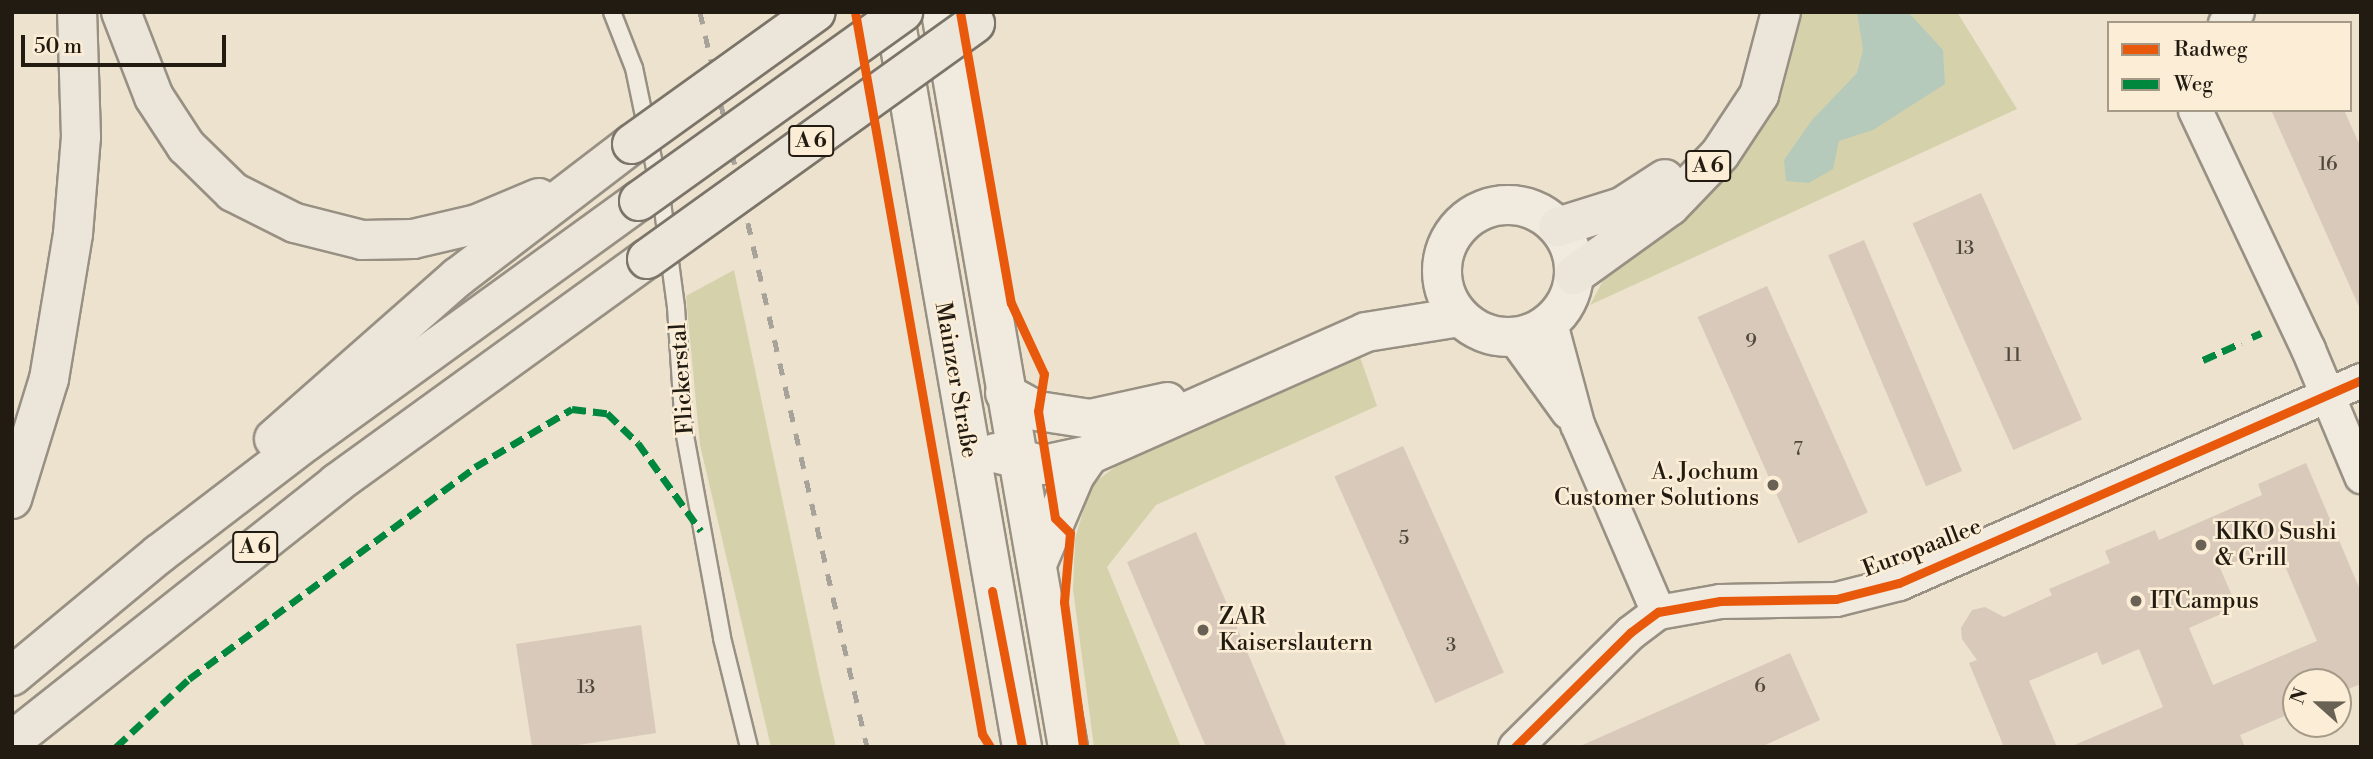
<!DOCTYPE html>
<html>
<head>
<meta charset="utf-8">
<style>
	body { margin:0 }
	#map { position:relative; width:2373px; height:759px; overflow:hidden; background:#ede2cd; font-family:"Libre Bodoni",serif }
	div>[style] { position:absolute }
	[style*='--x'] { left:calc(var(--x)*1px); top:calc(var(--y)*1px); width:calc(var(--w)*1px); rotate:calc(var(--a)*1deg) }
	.green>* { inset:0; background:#d5d1ab }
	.water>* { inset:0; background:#b6cabb }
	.building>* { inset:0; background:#d8c9ba; transform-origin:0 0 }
	.roads { filter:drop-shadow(2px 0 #979083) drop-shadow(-2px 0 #979083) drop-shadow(0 2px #979083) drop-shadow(0 -2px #979083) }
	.lane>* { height:16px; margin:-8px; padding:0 8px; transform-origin:8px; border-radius:8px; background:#f0eadf }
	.street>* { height:33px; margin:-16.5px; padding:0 16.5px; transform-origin:16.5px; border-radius:16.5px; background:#f0eadf }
	.secondary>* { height:38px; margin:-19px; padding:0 19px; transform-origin:19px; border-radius:19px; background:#f0eadf }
	.secondary>.ring { margin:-19px; padding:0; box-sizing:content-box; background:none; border:38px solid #f0eadf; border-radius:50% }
	.highway>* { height:38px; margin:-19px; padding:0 19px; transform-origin:19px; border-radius:19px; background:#ece5da }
	.rail>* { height:5px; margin-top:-2.5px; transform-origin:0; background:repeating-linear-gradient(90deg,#a8a39a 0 12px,transparent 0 24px) }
	.bridges { filter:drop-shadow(2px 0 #7b7469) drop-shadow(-2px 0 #7b7469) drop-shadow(0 2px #7b7469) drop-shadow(0 -2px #7b7469) }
	.highway-bridge>* { height:38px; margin:-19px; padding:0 19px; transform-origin:19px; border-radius:19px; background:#ece5da }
	.quiet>* { height:7px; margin-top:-3.5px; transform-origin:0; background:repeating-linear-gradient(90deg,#00873e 0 14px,transparent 0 21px) }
	.cycleway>* { height:9px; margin:-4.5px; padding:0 4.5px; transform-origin:4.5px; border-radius:4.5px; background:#e8590c }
	.dots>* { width:19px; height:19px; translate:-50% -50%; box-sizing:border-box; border:4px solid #fceed6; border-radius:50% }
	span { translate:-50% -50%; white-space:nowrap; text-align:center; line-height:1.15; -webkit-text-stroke:5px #fceed6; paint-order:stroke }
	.number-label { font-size:19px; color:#50483d }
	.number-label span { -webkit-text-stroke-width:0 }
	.shield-label span { padding:2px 5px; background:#fceed6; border:2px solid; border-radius:5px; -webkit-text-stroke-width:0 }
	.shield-label { font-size:21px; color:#221b12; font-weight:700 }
	.street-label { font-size:23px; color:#221b12 }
	.poi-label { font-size:23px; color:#221b12 }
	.right { translate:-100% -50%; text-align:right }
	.left { translate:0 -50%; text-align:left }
	.frame { position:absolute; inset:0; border:14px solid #221b12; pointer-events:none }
	.legend { position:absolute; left:2107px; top:21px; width:245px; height:91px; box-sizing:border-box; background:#fceed6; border:2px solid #a59a88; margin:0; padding:9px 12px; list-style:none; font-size:21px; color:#221b12 }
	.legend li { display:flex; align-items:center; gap:14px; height:35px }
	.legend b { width:35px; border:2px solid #a59a88 }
	.north { position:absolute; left:2282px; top:668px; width:70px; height:70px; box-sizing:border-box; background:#fceed6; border:2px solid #a59a88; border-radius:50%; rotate:291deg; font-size:19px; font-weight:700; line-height:28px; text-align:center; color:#221b12 }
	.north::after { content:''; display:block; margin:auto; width:24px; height:32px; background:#696153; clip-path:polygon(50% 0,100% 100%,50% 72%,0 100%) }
	.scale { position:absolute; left:21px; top:35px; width:205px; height:32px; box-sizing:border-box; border:4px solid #221b12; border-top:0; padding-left:9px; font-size:21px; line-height:24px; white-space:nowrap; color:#221b12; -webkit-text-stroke:5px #fceed6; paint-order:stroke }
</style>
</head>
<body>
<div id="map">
	<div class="green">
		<div style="clip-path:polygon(1794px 12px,1957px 12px,2017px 109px,1590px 305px,1615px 258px,1723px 173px)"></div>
		<div style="clip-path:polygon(734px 270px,821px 683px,836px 747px,771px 747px,700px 445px,686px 296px)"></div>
		<div style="clip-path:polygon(1359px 354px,1377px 406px,1156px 505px,1107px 567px,1181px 747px,1094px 747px,1073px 589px,1075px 539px,1091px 485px,1142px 447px)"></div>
	</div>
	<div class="water">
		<div style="clip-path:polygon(1857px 12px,1908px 12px,1943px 50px,1945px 84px,1873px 130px,1839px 141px,1833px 169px,1809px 183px,1786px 181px,1784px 160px,1812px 120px,1857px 73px,1863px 50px)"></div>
	</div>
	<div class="building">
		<div style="clip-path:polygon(2271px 110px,2344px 110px,2361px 148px,2361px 311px)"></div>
		<div style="left:1981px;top:193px;width:248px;height:75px;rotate:66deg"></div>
		<div style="left:1864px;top:240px;width:251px;height:39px;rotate:67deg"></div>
		<div style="left:1767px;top:286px;width:248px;height:76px;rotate:66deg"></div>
		<div style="left:1403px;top:446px;width:248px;height:75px;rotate:66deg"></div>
		<div style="clip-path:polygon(evenodd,2306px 463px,2361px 592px,2361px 684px,2338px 693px,2338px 682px,2296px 682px,2296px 711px,2240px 735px,2245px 747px,2070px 747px,2163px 707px,2139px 649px,2102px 665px,2097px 652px,2029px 681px,2057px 747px,2004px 747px,1969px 663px,1977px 660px,1962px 639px,1961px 628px,1972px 610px,1985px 607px,2004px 617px,2052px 595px,2049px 589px,2110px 563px,2105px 551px,2155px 530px,2159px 540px,2262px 495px,2258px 484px,2306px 463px,2276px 545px,2317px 641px,2213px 685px,2189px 628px,2237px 607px,2220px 568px,2276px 545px)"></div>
		<div style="clip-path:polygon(1196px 532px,1227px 604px,1287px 747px,1206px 747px,1127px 562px)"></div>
		<div style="clip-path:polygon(641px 625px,656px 733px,565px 747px,532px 747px,516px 644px)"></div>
		<div style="clip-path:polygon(1790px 653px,1820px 720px,1761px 747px,1578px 747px)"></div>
	</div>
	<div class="roads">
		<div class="lane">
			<div style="--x:612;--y:12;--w:60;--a:68.6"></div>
			<div style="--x:634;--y:68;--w:137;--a:78.2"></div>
			<div style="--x:662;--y:202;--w:106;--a:82.4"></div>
			<div style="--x:676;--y:307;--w:123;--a:86.3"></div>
			<div style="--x:684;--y:430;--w:211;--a:79.6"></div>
			<div style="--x:722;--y:638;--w:112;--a:76.1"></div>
		</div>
		<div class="street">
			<div style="--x:2225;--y:23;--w:16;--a:-43"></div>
			<div style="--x:2195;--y:110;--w:264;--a:64.7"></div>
			<div style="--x:2308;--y:349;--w:138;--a:67.3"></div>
			<div style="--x:1550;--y:323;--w:105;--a:75"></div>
			<div style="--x:1577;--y:424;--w:205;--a:66.7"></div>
			<div style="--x:1514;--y:337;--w:92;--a:54.2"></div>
			<div style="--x:1515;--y:747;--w:163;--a:-44.8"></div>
			<div style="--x:1631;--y:632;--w:34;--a:-37"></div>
			<div style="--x:1658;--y:612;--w:63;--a:-10.1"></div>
			<div style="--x:1720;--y:601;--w:116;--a:-1"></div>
			<div style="--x:1836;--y:599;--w:65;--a:-14.3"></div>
			<div style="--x:1899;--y:583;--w:505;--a:-23.72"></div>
		</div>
		<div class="secondary">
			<div style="--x:894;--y:12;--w:746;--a:80.12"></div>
			<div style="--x:941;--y:12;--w:746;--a:80.2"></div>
			<div class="ring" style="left:1442px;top:205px;width:94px;height:94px"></div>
			<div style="--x:1005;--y:393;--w:38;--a:29"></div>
			<div style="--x:1038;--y:411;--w:53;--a:8.7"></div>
			<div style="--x:1090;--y:419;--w:79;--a:-12.4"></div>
			<div style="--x:995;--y:453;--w:49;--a:14"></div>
			<div style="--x:1043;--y:465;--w:47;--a:-12.3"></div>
			<div style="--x:1089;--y:455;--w:303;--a:-23.9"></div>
			<div style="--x:1366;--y:332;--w:95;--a:-9.1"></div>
			<div style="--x:1037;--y:564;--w:97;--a:-66.9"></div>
			<div style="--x:1075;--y:475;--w:24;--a:-55"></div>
		</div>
		<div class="highway">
			<div style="--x:121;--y:12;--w:91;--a:68.8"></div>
			<div style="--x:154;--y:97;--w:59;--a:56.9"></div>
			<div style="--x:186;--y:146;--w:66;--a:44.4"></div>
			<div style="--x:233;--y:192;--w:69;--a:26.6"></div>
			<div style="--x:295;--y:223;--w:69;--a:14.2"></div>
			<div style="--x:362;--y:240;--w:51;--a:-1.1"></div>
			<div style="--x:413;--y:239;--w:66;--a:-13.2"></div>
			<div style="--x:477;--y:224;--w:67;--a:-22.8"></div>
			<div style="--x:1558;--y:227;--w:67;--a:-17.4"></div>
			<div style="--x:1622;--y:207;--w:51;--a:-33.1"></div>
			<div style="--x:1574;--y:275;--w:118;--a:-35.7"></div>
			<div style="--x:1670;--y:206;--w:72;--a:-46.1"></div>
			<div style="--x:1720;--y:154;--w:71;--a:-56.5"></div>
			<div style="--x:1759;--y:95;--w:86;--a:-75.2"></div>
			<div style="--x:274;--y:439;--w:245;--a:-41.4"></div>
			<div style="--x:458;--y:277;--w:219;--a:-37.4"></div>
			<div style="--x:12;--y:499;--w:126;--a:-72.9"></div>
			<div style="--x:49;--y:379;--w:147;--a:-80.6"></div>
			<div style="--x:73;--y:234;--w:97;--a:-85.3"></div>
			<div style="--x:81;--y:137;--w:125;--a:-91.8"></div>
			<div style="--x:12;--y:676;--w:191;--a:-39.7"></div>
			<div style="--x:159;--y:554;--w:186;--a:-37.4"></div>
			<div style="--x:307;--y:441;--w:410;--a:-35.9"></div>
			<div style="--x:12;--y:741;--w:415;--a:-38.4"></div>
			<div style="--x:337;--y:483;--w:382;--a:-35.9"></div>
		</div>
	</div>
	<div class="rail">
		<div style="--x:700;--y:12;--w:754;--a:77.2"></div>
	</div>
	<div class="bridges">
		<div class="highway-bridge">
			<div style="--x:632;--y:144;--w:226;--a:-35.7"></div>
			<div style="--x:639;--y:201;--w:325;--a:-35.6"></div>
			<div style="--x:647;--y:259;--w:404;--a:-35.7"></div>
		</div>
	</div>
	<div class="quiet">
		<div style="--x:2252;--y:337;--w:10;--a:-24"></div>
		<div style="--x:2203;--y:360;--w:42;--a:-24.1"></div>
		<div style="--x:116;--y:747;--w:100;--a:-43"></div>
		<div style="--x:189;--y:679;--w:356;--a:-36.5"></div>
		<div style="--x:475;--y:467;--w:113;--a:-30.9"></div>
		<div style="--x:572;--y:409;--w:35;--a:7"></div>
		<div style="--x:607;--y:413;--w:43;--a:44.1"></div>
		<div style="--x:638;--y:443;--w:108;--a:54.4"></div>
	</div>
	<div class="cycleway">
		<div style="--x:855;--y:12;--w:733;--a:80.02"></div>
		<div style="--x:982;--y:734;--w:15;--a:58"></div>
		<div style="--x:960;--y:12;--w:295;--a:80.1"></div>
		<div style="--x:1011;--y:303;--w:78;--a:65.1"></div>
		<div style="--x:1044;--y:374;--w:37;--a:99"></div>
		<div style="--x:1038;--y:411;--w:108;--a:81"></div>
		<div style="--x:1055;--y:518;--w:21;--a:45"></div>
		<div style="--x:1070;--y:533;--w:69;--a:95"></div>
		<div style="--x:1064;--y:602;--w:146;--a:82.5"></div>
		<div style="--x:992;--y:591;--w:159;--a:79.1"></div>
		<div style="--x:1515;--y:747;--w:163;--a:-44.8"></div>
		<div style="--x:1631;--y:632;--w:34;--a:-37"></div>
		<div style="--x:1658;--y:612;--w:63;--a:-10.1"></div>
		<div style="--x:1720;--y:601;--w:116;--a:-1"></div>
		<div style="--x:1836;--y:599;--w:65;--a:-14.3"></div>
		<div style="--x:1899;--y:583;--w:505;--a:-23.72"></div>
	</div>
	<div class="dots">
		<div style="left:1773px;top:485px;background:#696153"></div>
		<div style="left:2201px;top:545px;background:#696153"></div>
		<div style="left:2136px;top:601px;background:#696153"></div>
		<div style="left:1203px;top:630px;background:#696153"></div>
	</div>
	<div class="number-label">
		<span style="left:2328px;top:165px">16</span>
		<span style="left:1965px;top:249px">13</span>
		<span style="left:1751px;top:342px">9</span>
		<span style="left:2013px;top:356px">11</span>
		<span style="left:1798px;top:450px">7</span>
		<span style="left:1404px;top:539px">5</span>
		<span style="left:1451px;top:646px">3</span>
		<span style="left:1760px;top:687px">6</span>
		<span style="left:586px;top:688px">13</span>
	</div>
	<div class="shield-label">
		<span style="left:811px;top:141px">A 6</span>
		<span style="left:1708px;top:166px">A 6</span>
		<span style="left:255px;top:547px">A 6</span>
	</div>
	<div class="street-label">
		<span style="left:682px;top:379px;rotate:-94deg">Flickerstal</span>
		<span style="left:956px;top:380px;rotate:80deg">Mainzer Straße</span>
		<span style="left:1922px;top:548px;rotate:-21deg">Europaallee</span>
	</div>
	<div class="poi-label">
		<span class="right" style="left:1759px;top:485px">A. Jochum<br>Customer Solutions</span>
		<span class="left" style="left:2215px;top:545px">KIKO Sushi<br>&amp; Grill</span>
		<span class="left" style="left:2150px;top:601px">ITCampus</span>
		<span class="left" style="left:1219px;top:630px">ZAR<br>Kaiserslautern</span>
	</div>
	<div class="frame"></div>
	<ul class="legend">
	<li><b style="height:9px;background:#e8590c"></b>Radweg</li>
	<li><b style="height:9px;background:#00873e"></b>Weg</li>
	</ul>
	<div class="north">N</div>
	<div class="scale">50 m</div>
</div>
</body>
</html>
